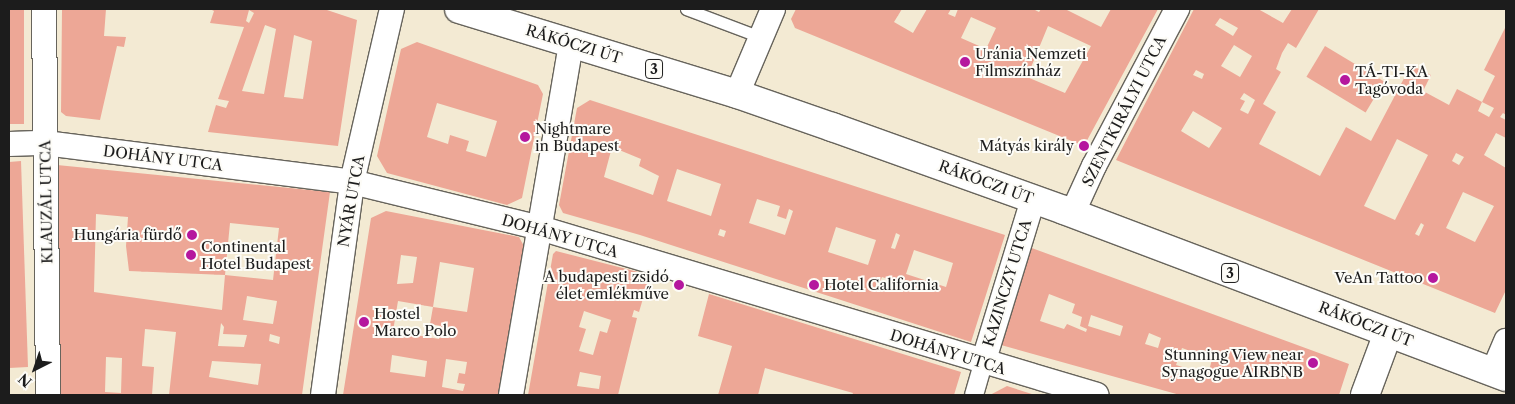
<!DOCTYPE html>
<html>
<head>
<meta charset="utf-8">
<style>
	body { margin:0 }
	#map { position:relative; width:1515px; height:404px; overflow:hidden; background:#f3ead3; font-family:"Libre Caslon Text",serif }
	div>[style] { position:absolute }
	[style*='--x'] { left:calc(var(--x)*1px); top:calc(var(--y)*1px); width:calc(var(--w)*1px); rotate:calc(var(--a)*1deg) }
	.building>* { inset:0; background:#eda796; transform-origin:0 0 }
	.roads { filter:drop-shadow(1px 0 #67645c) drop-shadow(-1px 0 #67645c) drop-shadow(0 1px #67645c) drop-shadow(0 -1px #67645c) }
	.service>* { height:11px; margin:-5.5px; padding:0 5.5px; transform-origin:5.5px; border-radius:5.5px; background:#fff }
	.pedestrian>* { height:18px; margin:-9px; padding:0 9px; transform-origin:9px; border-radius:9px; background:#fff }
	.minor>* { height:24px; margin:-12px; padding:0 12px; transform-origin:12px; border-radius:12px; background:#fff }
	.tertiary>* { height:28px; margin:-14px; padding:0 14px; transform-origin:14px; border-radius:14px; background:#fff }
	.primary>* { height:28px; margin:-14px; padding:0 14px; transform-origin:14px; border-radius:14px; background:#fff }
	.dots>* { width:14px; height:14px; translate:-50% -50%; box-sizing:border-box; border:2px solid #fdfcf7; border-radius:50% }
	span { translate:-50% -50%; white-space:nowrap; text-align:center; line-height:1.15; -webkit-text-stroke:4px #fdfcf7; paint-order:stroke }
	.shield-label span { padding:1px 4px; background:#fdfcf7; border:1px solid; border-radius:4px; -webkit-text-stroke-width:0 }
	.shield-label { font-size:14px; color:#1c1c1c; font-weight:700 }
	.street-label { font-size:15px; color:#1c1c1c }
	.poi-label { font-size:15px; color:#1c1c1c }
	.left { translate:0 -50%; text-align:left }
	.right { translate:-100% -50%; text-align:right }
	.frame { position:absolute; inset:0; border:10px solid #1c1c1c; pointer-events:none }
	.north { position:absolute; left:10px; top:344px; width:50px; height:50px; -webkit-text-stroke:4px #fdfcf7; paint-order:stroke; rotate:221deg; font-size:14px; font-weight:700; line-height:20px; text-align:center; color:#1c1c1c }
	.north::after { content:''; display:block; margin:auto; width:18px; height:22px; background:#1c1c1c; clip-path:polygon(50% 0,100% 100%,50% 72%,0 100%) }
</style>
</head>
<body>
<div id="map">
	<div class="building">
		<div style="left:9px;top:9px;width:15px;height:115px"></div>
		<div style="clip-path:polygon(62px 9px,106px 9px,104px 36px,126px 37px,124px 47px,117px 46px,100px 120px,66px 116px,61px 112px)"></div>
		<div style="clip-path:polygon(evenodd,210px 9px,324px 9px,357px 20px,338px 146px,208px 132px,216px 105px,226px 108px,229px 101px,218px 99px,244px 27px,210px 23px,214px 11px,210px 9px,249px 10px,254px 13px,249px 23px,246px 21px,249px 10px,210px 9px,265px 25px,276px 29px,264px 94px,242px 91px,265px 25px,210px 9px,294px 35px,312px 41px,303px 99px,284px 97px,294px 35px)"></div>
		<div style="clip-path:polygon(evenodd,796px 9px,902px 9px,894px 22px,913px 33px,927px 9px,951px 9px,948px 14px,955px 17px,958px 9px,1033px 9px,1039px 12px,1041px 9px,1065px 9px,1101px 27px,1111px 9px,1158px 9px,1084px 146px,795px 28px,791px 19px,796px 9px,971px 17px,996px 28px,986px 49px,961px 38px,971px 17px,796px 9px,1048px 26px,1091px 46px,1065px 93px,1027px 77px,1048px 26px)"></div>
		<div style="clip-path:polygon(evenodd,1194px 9px,1258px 9px,1283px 23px,1292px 9px,1319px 9px,1296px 48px,1288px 43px,1282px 53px,1276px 69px,1281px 72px,1263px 104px,1276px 112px,1259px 144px,1320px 176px,1346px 127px,1371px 141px,1411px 65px,1431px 75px,1423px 91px,1449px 105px,1457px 89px,1482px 102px,1495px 76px,1484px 70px,1506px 26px,1506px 115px,1503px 113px,1500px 117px,1506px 120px,1506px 138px,1496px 133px,1484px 155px,1506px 168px,1506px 290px,1495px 313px,1116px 160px,1194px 9px,1220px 18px,1238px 28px,1233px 36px,1215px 25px,1220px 18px,1194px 9px,1234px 45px,1252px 56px,1240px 77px,1221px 66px,1234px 45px,1194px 9px,1196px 70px,1204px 74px,1202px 79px,1193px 75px,1196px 70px,1194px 9px,1244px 93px,1255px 100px,1248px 114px,1240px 110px,1245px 101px,1240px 99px,1244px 93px,1194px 9px,1482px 102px,1494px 108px,1489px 117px,1478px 111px,1482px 102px,1194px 9px,1193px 111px,1222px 128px,1209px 148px,1181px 131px,1193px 111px,1194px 9px,1397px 139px,1428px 155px,1395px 220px,1364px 206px,1397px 139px,1194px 9px,1456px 153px,1464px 157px,1459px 165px,1452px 161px,1456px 153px,1194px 9px,1463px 192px,1494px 206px,1475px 242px,1446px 228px,1463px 192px,1194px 9px,1421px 223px,1424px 225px,1419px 236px,1415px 234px,1421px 223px)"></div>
		<div style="clip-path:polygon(evenodd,417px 42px,538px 85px,543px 94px,522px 198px,507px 205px,387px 173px,377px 156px,401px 49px,417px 42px,437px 103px,497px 121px,486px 157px,466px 151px,469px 141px,450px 135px,448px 144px,427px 137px,437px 103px)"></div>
		<div style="left:1325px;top:46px;width:69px;height:36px;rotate:31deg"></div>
		<div style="clip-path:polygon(evenodd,590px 100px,1005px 235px,971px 342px,640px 235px,563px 213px,559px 205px,577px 108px,590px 100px,612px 147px,641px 159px,639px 166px,659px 176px,653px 195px,604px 177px,612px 147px,590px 100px,677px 169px,721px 184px,711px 216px,667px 201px,677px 169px,590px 100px,757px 199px,780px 206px,777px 216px,786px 219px,789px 209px,793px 211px,785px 235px,749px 223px,757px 199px,590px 100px,836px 227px,876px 240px,868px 265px,828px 252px,836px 227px,590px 100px,720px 229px,726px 231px,724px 237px,718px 235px,720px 229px,590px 100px,896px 233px,900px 235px,895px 249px,891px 248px,896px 233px,590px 100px,914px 250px,953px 263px,946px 287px,906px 274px,914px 250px,590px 100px,882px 277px,891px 280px,889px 287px,879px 284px,882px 277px)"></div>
		<div style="clip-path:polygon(21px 161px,28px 367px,9px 368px,9px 162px)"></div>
		<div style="clip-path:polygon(evenodd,57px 165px,330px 192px,302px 395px,169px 395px,176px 332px,145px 329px,142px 366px,154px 367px,152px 395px,58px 395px,57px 165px,96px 214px,128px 217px,126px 246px,129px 271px,225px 275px,230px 223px,279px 228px,273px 280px,225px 275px,222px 310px,94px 292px,96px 214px,57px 165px,247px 296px,277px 301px,273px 324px,243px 320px,247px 296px,57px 165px,221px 323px,224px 327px,223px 334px,247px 335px,244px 347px,218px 346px,221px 323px,57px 165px,270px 334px,280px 337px,279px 344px,269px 341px,270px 334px,57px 165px,106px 357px,122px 358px,121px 393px,105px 392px,106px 357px,57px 165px,212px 361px,261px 364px,258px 385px,209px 377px,212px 361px)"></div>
		<div style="clip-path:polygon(evenodd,386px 211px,519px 237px,526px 250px,503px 395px,343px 395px,371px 218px,386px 211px,401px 255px,417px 257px,413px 283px,397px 284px,401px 255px,386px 211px,440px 262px,474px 268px,467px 312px,433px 307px,430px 324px,441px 326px,439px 339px,393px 331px,398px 301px,433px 307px,440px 262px,386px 211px,392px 355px,427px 361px,425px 377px,390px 372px,392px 355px,386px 211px,446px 359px,467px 362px,465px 374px,459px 373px,457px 383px,465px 384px,463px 391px,442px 387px,446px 359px)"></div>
		<div style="clip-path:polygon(evenodd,1029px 247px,1349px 364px,1339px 395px,1180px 395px,1001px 345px,1029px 247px,1049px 294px,1075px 304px,1072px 313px,1082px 317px,1080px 326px,1087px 329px,1086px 332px,1067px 324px,1064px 329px,1040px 321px,1049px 294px,1029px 247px,1091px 315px,1123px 326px,1120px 336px,1088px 326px,1091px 315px,1029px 247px,1149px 333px,1161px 338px,1158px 348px,1145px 344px,1149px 333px,1029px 247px,1182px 348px,1212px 359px,1208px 375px,1176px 365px,1182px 348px)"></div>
		<div style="clip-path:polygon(evenodd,556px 251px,650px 275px,639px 312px,634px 310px,632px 317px,637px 318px,618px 395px,528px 395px,553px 254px,556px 251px,584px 311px,611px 320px,607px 333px,600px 331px,593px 355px,579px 351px,586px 329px,579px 327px,584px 311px,556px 251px,580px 372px,601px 376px,599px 389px,577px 386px,580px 372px)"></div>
		<div style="clip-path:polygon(709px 294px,961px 372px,954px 395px,852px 395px,853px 393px,765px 368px,758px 395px,718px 395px,732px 346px,698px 336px)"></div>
		<div style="clip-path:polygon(1007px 386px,1035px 395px,990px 395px)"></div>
	</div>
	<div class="roads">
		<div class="service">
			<div style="--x:686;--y:9;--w:79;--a:20.7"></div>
		</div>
		<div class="pedestrian">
			<div style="--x:974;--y:395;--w:33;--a:-74"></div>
		</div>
		<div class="minor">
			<div style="--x:44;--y:9;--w:386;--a:89.4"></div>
			<div style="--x:737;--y:94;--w:92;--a:-67"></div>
			<div style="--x:9;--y:144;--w:36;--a:-2"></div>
			<div style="--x:45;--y:143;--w:309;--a:7.2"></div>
			<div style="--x:352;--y:182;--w:194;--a:13.7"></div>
			<div style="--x:540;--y:228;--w:581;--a:16.69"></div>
			<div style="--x:1072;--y:214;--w:53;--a:-65.4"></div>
			<div style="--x:1094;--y:166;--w:178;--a:-62.1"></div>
			<div style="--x:983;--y:363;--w:171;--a:-73"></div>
			<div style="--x:1493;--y:372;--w:34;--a:-67"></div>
			<div style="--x:323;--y:395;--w:215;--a:-82.2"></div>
			<div style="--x:352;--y:182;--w:178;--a:-77"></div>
			<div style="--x:511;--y:395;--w:357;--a:-80.3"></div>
		</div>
		<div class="tertiary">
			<div style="--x:1365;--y:395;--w:66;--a:-69.6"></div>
		</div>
		<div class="primary">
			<div style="--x:459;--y:9;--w:291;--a:17"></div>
			<div style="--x:737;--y:94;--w:101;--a:19.2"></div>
			<div style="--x:832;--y:127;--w:246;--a:19.7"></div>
			<div style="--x:1064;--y:210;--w:472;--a:20.7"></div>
		</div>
	</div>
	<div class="dots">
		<div style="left:965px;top:62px;background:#b5179e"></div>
		<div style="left:1345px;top:80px;background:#b5179e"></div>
		<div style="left:525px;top:137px;background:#b5179e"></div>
		<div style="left:1084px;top:146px;background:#b5179e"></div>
		<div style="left:192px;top:235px;background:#b5179e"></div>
		<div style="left:191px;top:255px;background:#b5179e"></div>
		<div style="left:1433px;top:278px;background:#b5179e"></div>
		<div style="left:679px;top:285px;background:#b5179e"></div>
		<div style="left:814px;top:285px;background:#b5179e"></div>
		<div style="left:364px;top:322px;background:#b5179e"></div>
		<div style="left:1313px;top:363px;background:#b5179e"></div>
	</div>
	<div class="shield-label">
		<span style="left:654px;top:69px">3</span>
		<span style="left:1230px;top:273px">3</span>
	</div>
	<div class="street-label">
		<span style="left:574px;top:44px;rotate:17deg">RÁKÓCZI ÚT</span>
		<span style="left:1124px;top:111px;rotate:-63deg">SZENTKIRÁLYI UTCA</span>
		<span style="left:163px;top:158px;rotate:7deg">DOHÁNY UTCA</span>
		<span style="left:986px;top:182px;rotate:20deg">RÁKÓCZI ÚT</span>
		<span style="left:351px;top:201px;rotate:-80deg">NYÁR UTCA</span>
		<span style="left:46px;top:202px;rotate:-91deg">KLAUZÁL UTCA</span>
		<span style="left:560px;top:236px;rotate:16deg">DOHÁNY UTCA</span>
		<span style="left:1007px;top:283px;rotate:-73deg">KAZINCZY UTCA</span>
		<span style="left:1366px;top:324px;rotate:21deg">RÁKÓCZI ÚT</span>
		<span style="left:948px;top:352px;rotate:17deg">DOHÁNY UTCA</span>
	</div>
	<div class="poi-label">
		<span class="left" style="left:975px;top:62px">Uránia Nemzeti<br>Filmszínház</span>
		<span class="left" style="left:1355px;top:80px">TÁ-TI-KA<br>Tagóvoda</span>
		<span class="left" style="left:535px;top:137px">Nightmare<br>in Budapest</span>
		<span class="right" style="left:1074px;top:146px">Mátyás király</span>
		<span class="right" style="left:182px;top:235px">Hungária fürdő</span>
		<span class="left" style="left:201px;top:255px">Continental<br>Hotel Budapest</span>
		<span class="right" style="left:669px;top:285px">A budapesti zsidó<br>élet emlékműve</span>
		<span class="right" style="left:1423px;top:278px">VeAn Tattoo</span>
		<span class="left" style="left:824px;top:285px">Hotel California</span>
		<span class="left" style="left:374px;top:322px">Hostel<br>Marco Polo</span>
		<span class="right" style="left:1303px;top:363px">Stunning View near<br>Synagogue AIRBNB</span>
	</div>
	<div class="frame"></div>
	<div class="north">N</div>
</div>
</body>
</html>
